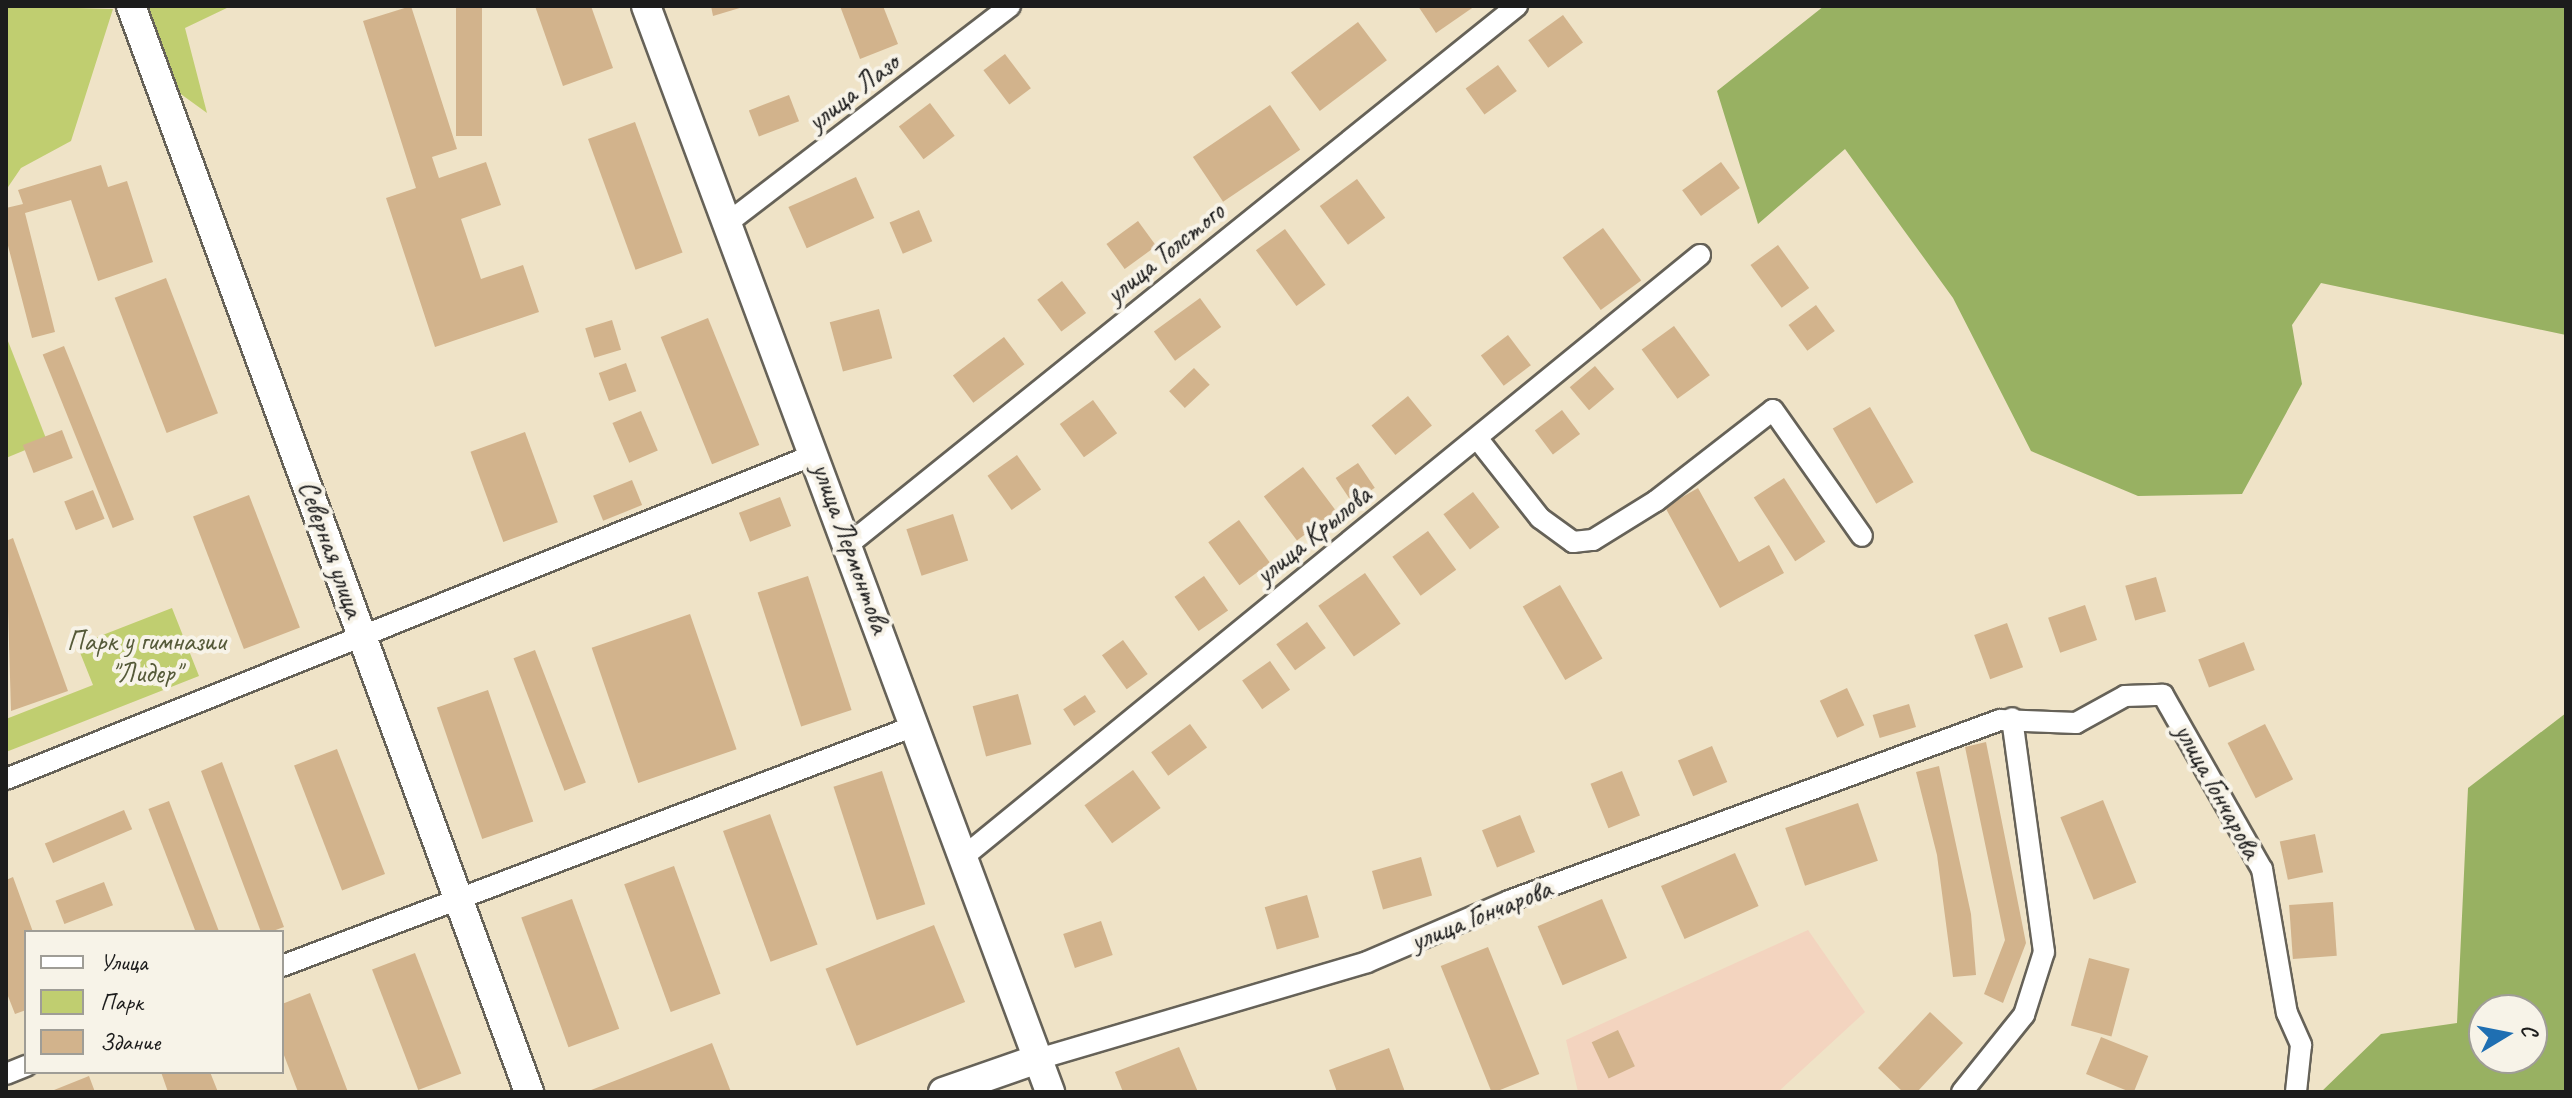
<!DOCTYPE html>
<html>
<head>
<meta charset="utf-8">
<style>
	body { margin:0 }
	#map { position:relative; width:2572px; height:1098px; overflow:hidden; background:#efe3c7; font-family:Caveat,sans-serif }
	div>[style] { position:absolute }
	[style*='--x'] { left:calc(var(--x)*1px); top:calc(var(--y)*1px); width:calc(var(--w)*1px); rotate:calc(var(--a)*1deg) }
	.built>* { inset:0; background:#f3d4bf }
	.green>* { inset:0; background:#c0ce70 }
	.forest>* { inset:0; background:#98b162 }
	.building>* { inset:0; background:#d2b38c; transform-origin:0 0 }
	.roads { filter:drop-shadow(2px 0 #666258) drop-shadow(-2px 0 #666258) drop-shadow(0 2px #666258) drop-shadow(0 -2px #666258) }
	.street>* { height:20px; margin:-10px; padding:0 10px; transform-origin:10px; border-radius:10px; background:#fff }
	.secondary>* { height:28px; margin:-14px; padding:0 14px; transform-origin:14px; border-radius:14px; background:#fff }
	span { translate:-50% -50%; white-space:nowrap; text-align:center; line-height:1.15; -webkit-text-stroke:8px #f7f3e8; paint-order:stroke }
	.street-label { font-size:28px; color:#1c1c1c }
	.park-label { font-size:28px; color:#555a39 }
	.frame { position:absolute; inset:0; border:8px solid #1c1c1c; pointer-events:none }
	.legend { position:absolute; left:24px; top:930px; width:260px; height:144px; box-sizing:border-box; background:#f7f3e8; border:2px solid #9f9d96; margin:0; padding:10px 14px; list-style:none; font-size:24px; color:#1c1c1c }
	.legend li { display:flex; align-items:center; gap:16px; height:40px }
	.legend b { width:40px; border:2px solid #9f9d96 }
	.north { position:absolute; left:2468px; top:994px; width:80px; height:80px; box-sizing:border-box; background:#f7f3e8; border:2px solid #9f9d96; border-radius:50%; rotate:80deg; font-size:22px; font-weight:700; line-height:32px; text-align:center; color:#1c1c1c }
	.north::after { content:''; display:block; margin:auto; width:28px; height:36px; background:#1f6fb2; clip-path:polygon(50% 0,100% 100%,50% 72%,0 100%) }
</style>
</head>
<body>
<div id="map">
	<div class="built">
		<div style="clip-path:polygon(1808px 930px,1865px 1012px,1778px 1092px,1578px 1092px,1566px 1040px)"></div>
	</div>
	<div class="green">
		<div style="clip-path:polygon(6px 6px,113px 9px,71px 141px,21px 168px,6px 190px)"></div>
		<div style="clip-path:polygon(147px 6px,231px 6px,185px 28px,207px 113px,178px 92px)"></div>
		<div style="clip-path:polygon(6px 336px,47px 441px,6px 458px)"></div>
		<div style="clip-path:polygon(172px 608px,199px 676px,6px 752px,6px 719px,93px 685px,77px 645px)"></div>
	</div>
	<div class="forest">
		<div style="clip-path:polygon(1824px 6px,2566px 6px,2566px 335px,2321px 283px,2292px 325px,2302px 384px,2242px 494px,2138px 496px,2031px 451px,1953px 298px,1845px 149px,1758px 224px,1717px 91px)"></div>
		<div style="clip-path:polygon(evenodd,2566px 713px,2566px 1092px,2321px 1092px,2381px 1034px,2457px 1023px,2468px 788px,2566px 713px,2484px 1010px,2532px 1010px,2532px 1058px,2484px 1058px,2484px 1010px)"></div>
	</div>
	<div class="building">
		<div style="clip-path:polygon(411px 6px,457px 149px,432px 157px,439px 178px,486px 162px,501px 205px,461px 219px,481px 279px,523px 265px,539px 312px,435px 347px,386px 198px,416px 188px,363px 21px)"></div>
		<div style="left:456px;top:6px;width:26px;height:130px"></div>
		<div style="clip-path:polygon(535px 6px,591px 6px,613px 68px,563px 86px)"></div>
		<div style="clip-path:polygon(711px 6px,743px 6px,743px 7px,713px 16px)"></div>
		<div style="clip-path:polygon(840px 6px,883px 6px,898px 44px,860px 59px)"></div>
		<div style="clip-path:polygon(1418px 6px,1475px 6px,1436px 33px)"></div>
		<div style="left:1563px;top:15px;width:34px;height:43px;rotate:54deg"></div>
		<div style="left:1358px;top:22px;width:48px;height:84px;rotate:53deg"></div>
		<div style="left:1005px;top:54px;width:43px;height:27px;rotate:53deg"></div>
		<div style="left:1498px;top:65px;width:32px;height:40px;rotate:54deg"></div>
		<div style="left:789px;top:95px;width:28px;height:43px;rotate:69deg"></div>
		<div style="left:930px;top:103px;width:41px;height:39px;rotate:53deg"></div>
		<div style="left:1270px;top:105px;width:54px;height:93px;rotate:56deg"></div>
		<div style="left:635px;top:122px;width:139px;height:50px;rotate:70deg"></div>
		<div style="left:1721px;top:162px;width:32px;height:48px;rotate:54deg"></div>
		<div style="clip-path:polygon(101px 165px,108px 187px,127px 181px,153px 262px,98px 281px,71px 200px,25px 213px,55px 332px,32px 338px,6px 238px,6px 208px,23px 204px,18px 190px)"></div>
		<div style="left:856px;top:177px;width:45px;height:74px;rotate:66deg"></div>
		<div style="left:1357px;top:179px;width:48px;height:46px;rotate:54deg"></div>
		<div style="left:919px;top:210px;width:34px;height:32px;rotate:67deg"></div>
		<div style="left:1138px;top:221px;width:31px;height:39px;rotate:54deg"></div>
		<div style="left:1603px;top:228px;width:65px;height:50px;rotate:54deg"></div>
		<div style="left:1285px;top:229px;width:69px;height:36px;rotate:54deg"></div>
		<div style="left:1778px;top:245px;width:53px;height:34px;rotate:54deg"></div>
		<div style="left:166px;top:278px;width:145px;height:55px;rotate:69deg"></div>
		<div style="left:1062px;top:281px;width:40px;height:31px;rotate:53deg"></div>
		<div style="left:1200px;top:298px;width:36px;height:57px;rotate:54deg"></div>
		<div style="left:1816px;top:305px;width:32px;height:34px;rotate:54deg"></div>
		<div style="left:879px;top:309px;width:51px;height:51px;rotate:75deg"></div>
		<div style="left:708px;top:318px;width:137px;height:51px;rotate:68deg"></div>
		<div style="left:612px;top:320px;width:31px;height:28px;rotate:73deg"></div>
		<div style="left:1674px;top:326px;width:61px;height:40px;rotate:54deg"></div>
		<div style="left:1508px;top:335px;width:38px;height:34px;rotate:53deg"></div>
		<div style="left:1004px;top:337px;width:34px;height:64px;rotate:53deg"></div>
		<div style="left:64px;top:346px;width:187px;height:23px;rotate:68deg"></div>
		<div style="left:626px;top:363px;width:30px;height:29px;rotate:70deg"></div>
		<div style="left:1595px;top:366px;width:30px;height:33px;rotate:50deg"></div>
		<div style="left:1194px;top:368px;width:23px;height:34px;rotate:47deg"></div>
		<div style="left:1408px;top:396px;width:38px;height:47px;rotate:51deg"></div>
		<div style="left:1093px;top:400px;width:41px;height:41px;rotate:54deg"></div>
		<div style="left:1870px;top:407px;width:87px;height:43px;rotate:60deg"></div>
		<div style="left:1562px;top:410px;width:30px;height:34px;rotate:53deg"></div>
		<div style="left:641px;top:411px;width:43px;height:31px;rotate:67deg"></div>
		<div style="left:62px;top:430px;width:30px;height:42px;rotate:69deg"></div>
		<div style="left:525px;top:432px;width:96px;height:58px;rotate:70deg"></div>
		<div style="left:1017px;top:455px;width:42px;height:36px;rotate:55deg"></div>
		<div style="left:1358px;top:463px;width:30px;height:27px;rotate:56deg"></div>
		<div style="left:1303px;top:467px;width:55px;height:49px;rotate:53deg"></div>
		<div style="left:1784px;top:478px;width:76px;height:36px;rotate:57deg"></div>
		<div style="left:632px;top:480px;width:27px;height:42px;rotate:68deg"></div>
		<div style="clip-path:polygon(1698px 488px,1739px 562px,1769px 545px,1784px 573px,1720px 608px,1665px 507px)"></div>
		<div style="left:93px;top:490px;width:31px;height:31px;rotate:68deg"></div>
		<div style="left:1473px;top:492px;width:44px;height:37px;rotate:53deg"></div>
		<div style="left:249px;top:495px;width:142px;height:60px;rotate:69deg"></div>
		<div style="left:780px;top:497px;width:31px;height:44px;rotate:69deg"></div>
		<div style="left:953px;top:514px;width:49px;height:49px;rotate:72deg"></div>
		<div style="left:1239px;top:520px;width:53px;height:38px;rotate:54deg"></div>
		<div style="left:1428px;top:531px;width:48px;height:44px;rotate:54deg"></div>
		<div style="clip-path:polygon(13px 538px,68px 691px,11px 711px,6px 541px)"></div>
		<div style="left:1365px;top:573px;width:62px;height:57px;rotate:55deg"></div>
		<div style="left:808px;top:576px;width:141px;height:53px;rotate:72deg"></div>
		<div style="left:1204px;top:576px;width:42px;height:36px;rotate:55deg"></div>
		<div style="left:2156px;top:577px;width:36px;height:32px;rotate:74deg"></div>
		<div style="left:1560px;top:585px;width:85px;height:43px;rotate:60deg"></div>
		<div style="left:2085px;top:605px;width:37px;height:39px;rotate:71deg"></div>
		<div style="left:690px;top:614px;width:143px;height:104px;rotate:71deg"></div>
		<div style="left:1307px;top:622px;width:32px;height:38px;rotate:54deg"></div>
		<div style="left:2007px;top:623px;width:47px;height:35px;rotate:70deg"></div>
		<div style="left:1123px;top:640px;width:42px;height:26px;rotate:54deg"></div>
		<div style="left:2244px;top:642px;width:30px;height:49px;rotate:69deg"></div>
		<div style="left:535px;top:650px;width:142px;height:23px;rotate:69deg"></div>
		<div style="left:1270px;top:661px;width:35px;height:34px;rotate:55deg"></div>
		<div style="left:1847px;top:688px;width:41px;height:30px;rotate:65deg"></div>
		<div style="left:488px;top:690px;width:139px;height:54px;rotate:71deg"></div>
		<div style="left:1018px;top:694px;width:52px;height:47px;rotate:75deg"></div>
		<div style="left:1085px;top:695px;width:20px;height:26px;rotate:57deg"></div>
		<div style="left:1909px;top:704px;width:24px;height:38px;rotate:73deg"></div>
		<div style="left:1190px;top:724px;width:29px;height:48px;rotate:54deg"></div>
		<div style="left:2265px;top:724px;width:62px;height:42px;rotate:63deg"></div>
		<div style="clip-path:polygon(1986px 742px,2026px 943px,2003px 1003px,1984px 994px,2005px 940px,1965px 747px)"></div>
		<div style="left:1712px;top:746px;width:39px;height:37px;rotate:67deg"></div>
		<div style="left:337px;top:749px;width:134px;height:46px;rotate:69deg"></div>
		<div style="clip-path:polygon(222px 762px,284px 927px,270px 932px,261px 932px,201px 771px)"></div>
		<div style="clip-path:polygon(1939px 766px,1971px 914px,1976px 975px,1953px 977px,1937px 855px,1916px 772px)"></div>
		<div style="left:1133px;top:770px;width:47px;height:60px;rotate:54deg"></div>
		<div style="left:882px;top:771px;width:140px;height:51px;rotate:72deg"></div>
		<div style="left:1622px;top:771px;width:48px;height:34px;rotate:68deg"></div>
		<div style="left:2103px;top:800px;width:89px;height:46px;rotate:68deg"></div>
		<div style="left:169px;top:801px;width:140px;height:22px;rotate:69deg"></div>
		<div style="left:1858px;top:803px;width:61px;height:77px;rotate:71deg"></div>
		<div style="left:124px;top:810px;width:21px;height:86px;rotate:67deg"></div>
		<div style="left:770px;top:814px;width:139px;height:50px;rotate:70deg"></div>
		<div style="left:1520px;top:815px;width:40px;height:41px;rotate:68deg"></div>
		<div style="left:2315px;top:834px;width:39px;height:36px;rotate:78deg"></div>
		<div style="left:1735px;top:853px;width:58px;height:81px;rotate:66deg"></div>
		<div style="left:1421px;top:857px;width:40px;height:51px;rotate:74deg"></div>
		<div style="left:674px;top:866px;width:136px;height:53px;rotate:70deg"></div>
		<div style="clip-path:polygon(13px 877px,33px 932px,26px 932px,26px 1010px,15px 1014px,6px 991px,6px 880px)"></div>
		<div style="left:104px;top:882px;width:25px;height:52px;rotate:69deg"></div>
		<div style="left:1307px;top:895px;width:44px;height:44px;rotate:74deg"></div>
		<div style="left:572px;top:899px;width:138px;height:54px;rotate:70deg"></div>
		<div style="left:1602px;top:899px;width:64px;height:70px;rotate:67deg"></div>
		<div style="left:2333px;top:902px;width:54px;height:44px;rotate:86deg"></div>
		<div style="left:1101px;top:921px;width:36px;height:40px;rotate:71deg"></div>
		<div style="left:934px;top:925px;width:83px;height:117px;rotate:68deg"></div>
		<div style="left:1488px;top:947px;width:137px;height:51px;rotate:68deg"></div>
		<div style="left:415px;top:953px;width:129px;height:46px;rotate:69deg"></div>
		<div style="left:2089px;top:958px;width:42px;height:70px;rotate:15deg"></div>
		<div style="clip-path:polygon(310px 993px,348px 1092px,298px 1092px,282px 1050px,282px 1004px)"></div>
		<div style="clip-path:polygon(1930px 1012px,1963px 1043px,1917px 1092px,1903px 1092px,1878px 1068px)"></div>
		<div style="left:1618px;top:1030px;width:40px;height:29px;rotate:65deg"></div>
		<div style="left:2101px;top:1037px;width:51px;height:40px;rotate:22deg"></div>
		<div style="clip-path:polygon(712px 1043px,731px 1092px,586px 1092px)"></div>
		<div style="clip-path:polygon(1179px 1047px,1198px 1092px,1123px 1092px,1115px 1072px)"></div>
		<div style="clip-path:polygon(1389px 1048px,1405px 1092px,1337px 1092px,1329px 1070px)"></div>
		<div style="clip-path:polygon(161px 1072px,210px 1072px,218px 1092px,168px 1092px)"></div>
		<div style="clip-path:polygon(89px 1076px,95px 1092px,49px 1092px)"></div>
	</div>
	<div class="roads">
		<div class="street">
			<div style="--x:730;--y:221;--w:353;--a:-37.5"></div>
			<div style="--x:1477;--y:438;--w:102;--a:51.8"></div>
			<div style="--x:1540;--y:518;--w:41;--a:36"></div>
			<div style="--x:1573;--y:542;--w:20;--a:-6"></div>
			<div style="--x:1593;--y:540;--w:74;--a:-31.8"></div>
			<div style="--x:1656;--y:501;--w:148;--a:-37.9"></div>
			<div style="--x:1773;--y:410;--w:154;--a:54.8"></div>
			<div style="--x:849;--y:544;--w:858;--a:-38.85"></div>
			<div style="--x:6;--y:779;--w:873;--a:-21.86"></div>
			<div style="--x:962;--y:858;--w:953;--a:-39.25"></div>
			<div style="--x:282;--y:966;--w:679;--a:-20.78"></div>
			<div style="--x:1038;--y:1059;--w:343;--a:-16.4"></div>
			<div style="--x:1367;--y:962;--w:155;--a:-23.2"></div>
			<div style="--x:1509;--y:901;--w:523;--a:-20.24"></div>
			<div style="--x:2000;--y:720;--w:76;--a:2.3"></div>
			<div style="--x:2076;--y:723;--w:56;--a:-28.9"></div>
			<div style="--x:2125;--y:696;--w:38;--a:-2"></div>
			<div style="--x:2163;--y:695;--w:200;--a:60.4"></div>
			<div style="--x:2262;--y:869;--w:146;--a:80.2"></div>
			<div style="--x:2287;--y:1013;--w:35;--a:66"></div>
			<div style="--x:2301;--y:1045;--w:47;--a:96.1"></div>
			<div style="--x:6;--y:1074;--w:22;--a:-22"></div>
			<div style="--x:1962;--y:1092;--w:99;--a:-51.2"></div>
			<div style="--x:2024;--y:1015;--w:66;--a:-72.4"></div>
			<div style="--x:2044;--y:952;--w:236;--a:-97.8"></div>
		</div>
		<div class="secondary">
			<div style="--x:131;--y:6;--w:1157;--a:69.87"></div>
			<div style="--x:646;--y:6;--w:1159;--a:69.59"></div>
			<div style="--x:943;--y:1092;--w:101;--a:-19.2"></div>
		</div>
	</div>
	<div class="street-label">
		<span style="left:853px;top:92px;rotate:-38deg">улица Лазо</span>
		<span style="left:1165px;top:253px;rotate:-39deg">улица Толстого</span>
		<span style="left:1313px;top:535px;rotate:-39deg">улица Крылова</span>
		<span style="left:851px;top:548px;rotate:70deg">улица Лермонтова</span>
		<span style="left:331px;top:549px;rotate:70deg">Северная улица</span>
		<span style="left:2218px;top:791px;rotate:61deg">улица Гончарова</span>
		<span style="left:1481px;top:915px;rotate:-22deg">улица Гончарова</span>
	</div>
	<div class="park-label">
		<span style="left:146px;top:657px">Парк у гимназии<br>"Лидер"</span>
	</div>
	<div class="frame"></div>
	<ul class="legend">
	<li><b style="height:10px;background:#fff"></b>Улица</li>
	<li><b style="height:22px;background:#c0ce70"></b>Парк</li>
	<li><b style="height:22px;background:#d2b38c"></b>Здание</li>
	</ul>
	<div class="north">С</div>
</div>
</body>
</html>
